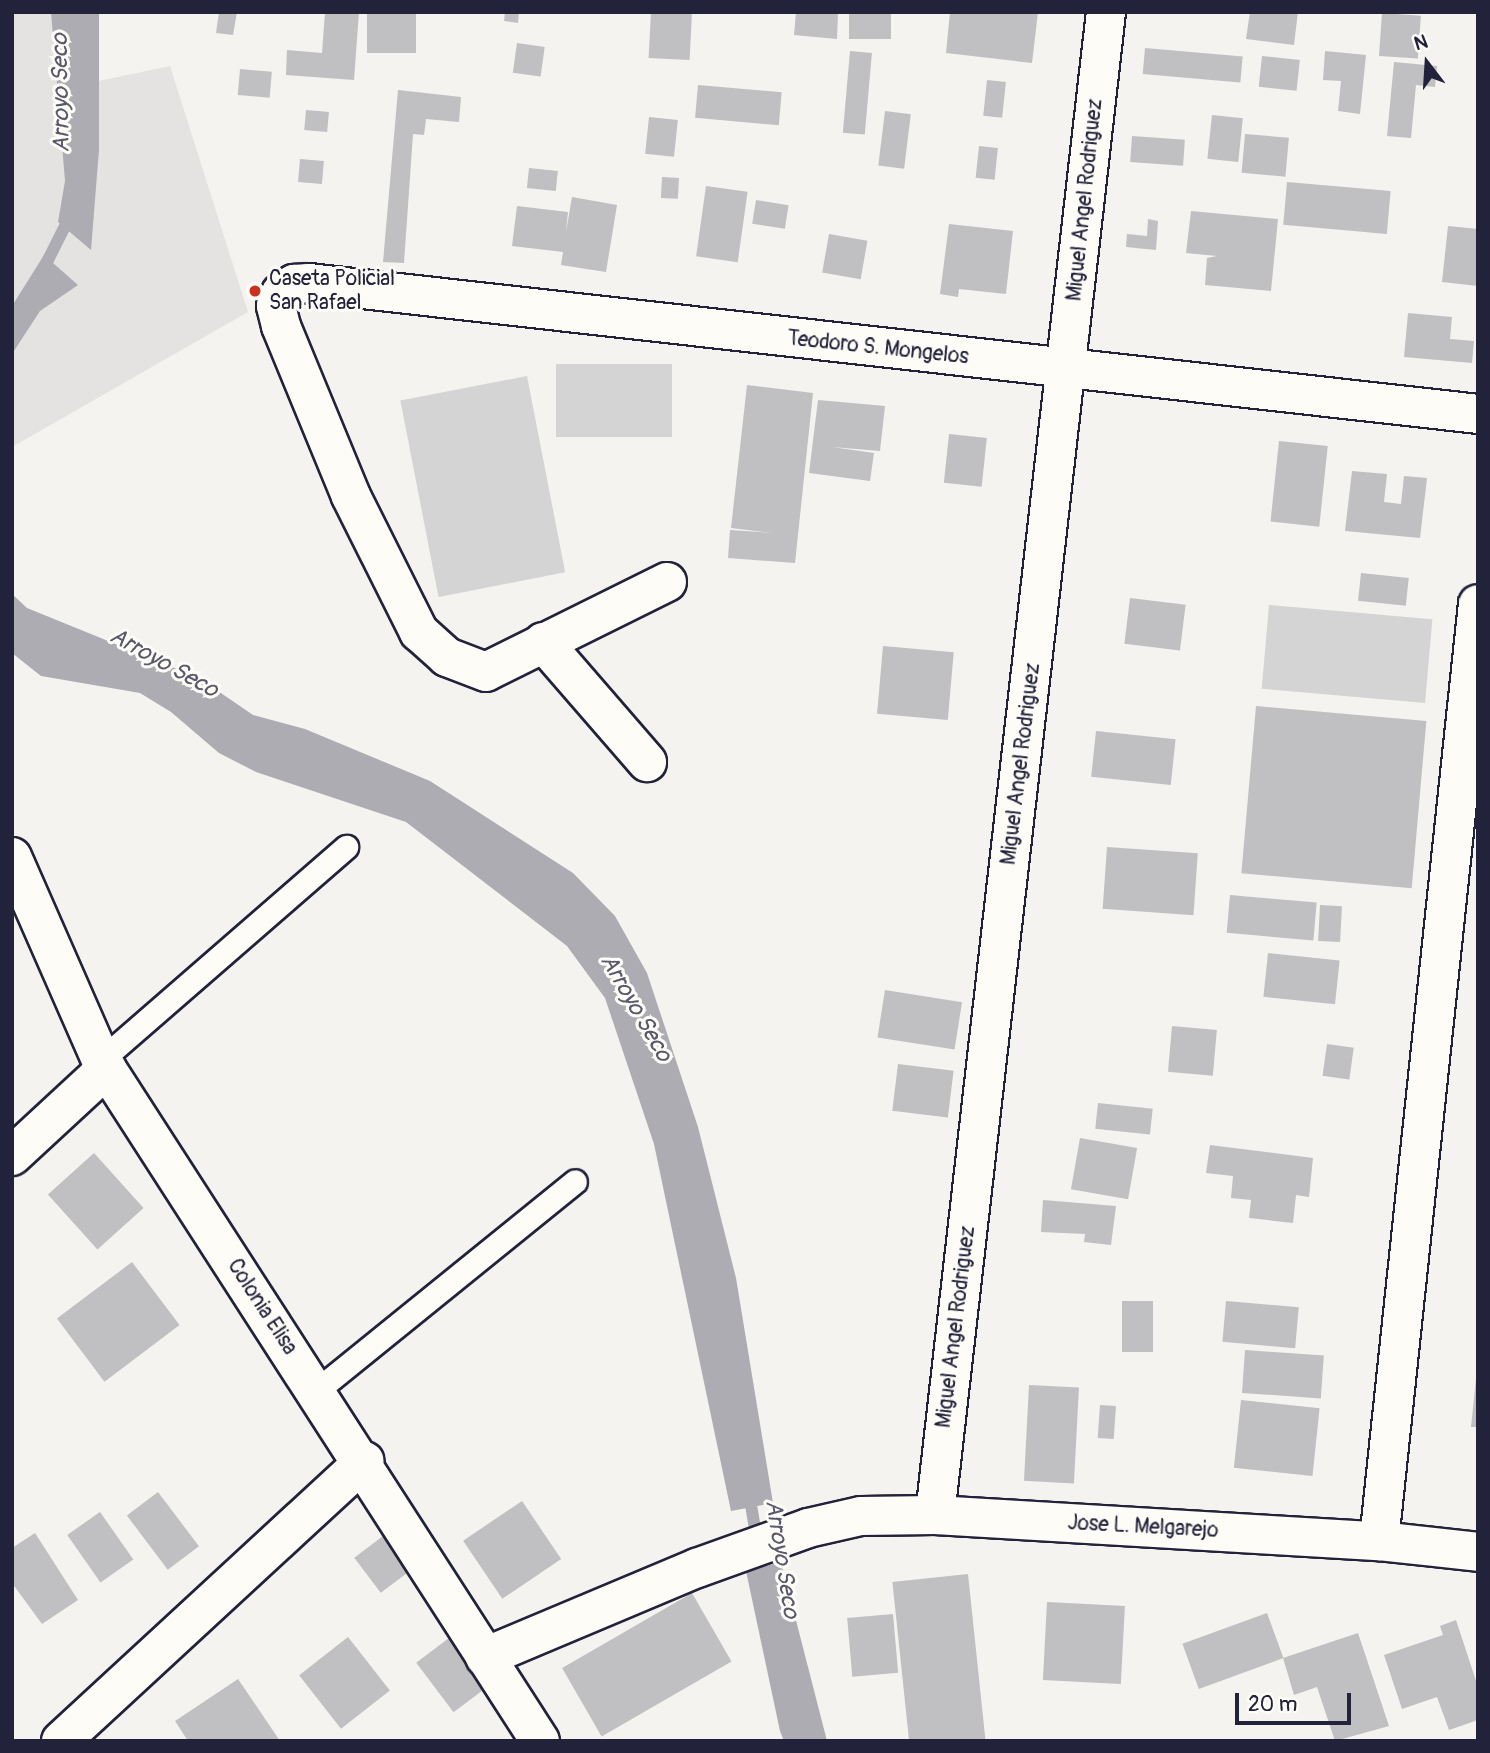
<!DOCTYPE html>
<html>
<head>
<meta charset="utf-8">
<style>
	body { margin:0 }
	#map { position:relative; width:1490px; height:1753px; overflow:hidden; background:#f4f3ef; font-family:Pangolin,sans-serif }
	div>[style] { position:absolute }
	[style*='--x'] { left:calc(var(--x)*1px); top:calc(var(--y)*1px); width:calc(var(--w)*1px); rotate:calc(var(--a)*1deg) }
	.built>* { inset:0; background:#e4e3e2 }
	.green>* { inset:0; background:#d5d4d5; transform-origin:0 0 }
	.water>* { inset:0; background:#acacb2 }
	.stream>* { height:12px; margin:-6px; padding:0 6px; transform-origin:6px; border-radius:6px; background:#acacb2 }
	.building>* { inset:0; background:#c0bfc2; transform-origin:0 0 }
	.roads { filter:drop-shadow(2px 0 #22223b) drop-shadow(-2px 0 #22223b) drop-shadow(0 2px #22223b) drop-shadow(0 -2px #22223b) }
	.service>* { height:23px; margin:-11.5px; padding:0 11.5px; transform-origin:11.5px; border-radius:11.5px; background:#fdfcf7 }
	.minor>* { height:38px; margin:-19px; padding:0 19px; transform-origin:19px; border-radius:19px; background:#fdfcf7 }
	.tertiary>* { height:38px; margin:-19px; padding:0 19px; transform-origin:19px; border-radius:19px; background:#fdfcf7 }
	.dots>* { width:19px; height:19px; translate:-50% -50%; box-sizing:border-box; border:4px solid #fdfcf7; border-radius:50% }
	span { translate:-50% -50%; white-space:nowrap; text-align:center; line-height:1.15; -webkit-text-stroke:6px #fdfcf7; paint-order:stroke }
	.street-label { font-size:21px; color:#22223b }
	.poi-label { font-size:21px; color:#22223b }
	.left { translate:0 -50%; text-align:left }
	.water-label { font-size:23px; color:#59596b; font-style:italic }
	.frame { position:absolute; inset:0; border:14px solid #22223b; pointer-events:none }
	.north { position:absolute; left:1392px; top:28px; width:70px; height:70px; -webkit-text-stroke:5px #fdfcf7; paint-order:stroke; rotate:343deg; font-size:19px; font-weight:700; line-height:28px; text-align:center; color:#22223b }
	.north::after { content:''; display:block; margin:auto; width:24px; height:32px; background:#22223b; clip-path:polygon(50% 0,100% 100%,50% 72%,0 100%) }
	.scale { position:absolute; left:1235px; top:1693px; width:116px; height:32px; box-sizing:border-box; border:4px solid #22223b; border-top:0; padding-left:9px; font-size:21px; line-height:24px; white-space:nowrap; color:#22223b; -webkit-text-stroke:5px #fdfcf7; paint-order:stroke }
</style>
</head>
<body>
<div id="map">
	<div class="built">
		<div style="clip-path:polygon(12px 12px,63px 12px,70px 87px,170px 66px,248px 312px,12px 447px)"></div>
	</div>
	<div class="green">
		<div style="left:556px;top:364px;width:116px;height:73px"></div>
		<div style="left:527px;top:376px;width:200px;height:129px;rotate:79deg"></div>
		<div style="left:1269px;top:605px;width:164px;height:84px;rotate:5deg"></div>
	</div>
	<div class="water">
		<div style="clip-path:polygon(51px 12px,99px 12px,99px 150px,91px 250px,58px 222px,65px 181px)"></div>
		<div style="clip-path:polygon(44px 255px,78px 285px,40px 311px,12px 354px,12px 306px)"></div>
		<div style="clip-path:polygon(12px 594px,27px 608px,199px 678px,253px 715px,305px 729px,430px 781px,573px 873px,615px 916px,647px 973px,698px 1127px,736px 1278px,773px 1503px,731px 1511px,654px 1144px,605px 998px,567px 946px,406px 822px,256px 772px,219px 753px,171px 712px,140px 693px,41px 676px,12px 653px)"></div>
		<div style="clip-path:polygon(781px 1562px,827px 1741px,784px 1741px,780px 1731px,746px 1571px)"></div>
	</div>
	<div class="stream">
		<div style="--x:42;--y:272;--w:65;--a:-63.4"></div>
		<div style="--x:749;--y:1493;--w:49;--a:80.5"></div>
	</div>
	<div class="building">
		<div style="clip-path:polygon(219px 12px,237px 12px,233px 35px,216px 33px)"></div>
		<div style="clip-path:polygon(325px 12px,359px 12px,354px 80px,286px 75px,287px 50px,322px 53px)"></div>
		<div style="left:367px;top:12px;width:49px;height:41px"></div>
		<div style="clip-path:polygon(505px 12px,519px 12px,518px 23px,504px 21px)"></div>
		<div style="left:651px;top:12px;width:41px;height:46px;rotate:3deg"></div>
		<div style="clip-path:polygon(796px 12px,838px 12px,837px 39px,794px 35px)"></div>
		<div style="left:849px;top:12px;width:42px;height:27px"></div>
		<div style="clip-path:polygon(950px 12px,1038px 12px,1032px 63px,946px 53px)"></div>
		<div style="clip-path:polygon(1250px 12px,1298px 12px,1294px 45px,1246px 39px)"></div>
		<div style="left:1382px;top:13px;width:39px;height:43px;rotate:4deg"></div>
		<div style="left:517px;top:43px;width:28px;height:30px;rotate:8deg"></div>
		<div style="left:1145px;top:48px;width:98px;height:26px;rotate:5deg"></div>
		<div style="left:850px;top:51px;width:22px;height:82px;rotate:5deg"></div>
		<div style="clip-path:polygon(1325px 51px,1366px 55px,1360px 114px,1338px 111px,1341px 81px,1323px 80px)"></div>
		<div style="left:1262px;top:56px;width:38px;height:31px;rotate:6deg"></div>
		<div style="clip-path:polygon(1394px 62px,1437px 66px,1435px 87px,1416px 85px,1411px 138px,1387px 136px)"></div>
		<div style="left:240px;top:69px;width:32px;height:26px;rotate:5deg"></div>
		<div style="left:987px;top:80px;width:19px;height:36px;rotate:6deg"></div>
		<div style="left:698px;top:85px;width:84px;height:33px;rotate:5deg"></div>
		<div style="clip-path:polygon(398px 90px,461px 97px,459px 122px,426px 119px,424px 135px,413px 134px,404px 263px,383px 262px)"></div>
		<div style="left:306px;top:110px;width:23px;height:20px;rotate:5deg"></div>
		<div style="left:885px;top:111px;width:26px;height:55px;rotate:7deg"></div>
		<div style="left:1212px;top:115px;width:31px;height:44px;rotate:6deg"></div>
		<div style="left:649px;top:117px;width:29px;height:37px;rotate:6deg"></div>
		<div style="left:1245px;top:134px;width:44px;height:39px;rotate:5deg"></div>
		<div style="left:1132px;top:136px;width:53px;height:26px;rotate:4deg"></div>
		<div style="left:979px;top:146px;width:19px;height:32px;rotate:6deg"></div>
		<div style="left:300px;top:159px;width:24px;height:23px;rotate:5deg"></div>
		<div style="left:529px;top:168px;width:29px;height:20px;rotate:6deg"></div>
		<div style="left:662px;top:177px;width:17px;height:21px;rotate:3deg"></div>
		<div style="left:1287px;top:182px;width:104px;height:43px;rotate:5deg"></div>
		<div style="left:706px;top:186px;width:42px;height:71px;rotate:8deg"></div>
		<div style="clip-path:polygon(572px 197px,617px 205px,606px 272px,561px 265px,563px 252px,512px 246px,517px 206px,568px 212px,566px 232px)"></div>
		<div style="left:756px;top:200px;width:33px;height:24px;rotate:9deg"></div>
		<div style="clip-path:polygon(1191px 211px,1278px 219px,1271px 291px,1205px 285px,1207px 258px,1217px 256px,1186px 253px)"></div>
		<div style="clip-path:polygon(1148px 219px,1158px 221px,1156px 250px,1126px 247px,1127px 234px,1147px 236px)"></div>
		<div style="clip-path:polygon(949px 224px,1013px 231px,1006px 294px,959px 289px,958px 297px,940px 294px)"></div>
		<div style="clip-path:polygon(1448px 226px,1478px 229px,1478px 286px,1442px 282px)"></div>
		<div style="left:829px;top:234px;width:39px;height:39px;rotate:10deg"></div>
		<div style="clip-path:polygon(1408px 313px,1452px 317px,1450px 339px,1474px 341px,1472px 363px,1404px 357px)"></div>
		<div style="clip-path:polygon(747px 385px,813px 393px,795px 563px,728px 558px,730px 530px,773px 533px,731px 528px)"></div>
		<div style="clip-path:polygon(818px 400px,885px 406px,880px 451px,832px 447px,874px 453px,870px 481px,809px 473px)"></div>
		<div style="left:949px;top:434px;width:38px;height:49px;rotate:6deg"></div>
		<div style="left:1279px;top:441px;width:49px;height:81px;rotate:6deg"></div>
		<div style="clip-path:polygon(1352px 471px,1387px 474px,1384px 502px,1401px 504px,1404px 476px,1427px 478px,1420px 538px,1345px 531px)"></div>
		<div style="left:1361px;top:573px;width:48px;height:28px;rotate:6deg"></div>
		<div style="left:1130px;top:598px;width:56px;height:46px;rotate:7deg"></div>
		<div style="left:883px;top:646px;width:71px;height:68px;rotate:5deg"></div>
		<div style="left:1256px;top:706px;width:171px;height:168px;rotate:5deg"></div>
		<div style="left:1096px;top:731px;width:80px;height:46px;rotate:6deg"></div>
		<div style="left:1107px;top:847px;width:91px;height:62px;rotate:4deg"></div>
		<div style="left:1230px;top:895px;width:87px;height:38px;rotate:5deg"></div>
		<div style="left:1320px;top:905px;width:22px;height:36px;rotate:3deg"></div>
		<div style="left:1268px;top:953px;width:72px;height:44px;rotate:6deg"></div>
		<div style="left:885px;top:990px;width:78px;height:48px;rotate:9deg"></div>
		<div style="left:1172px;top:1026px;width:45px;height:46px;rotate:5deg"></div>
		<div style="left:1327px;top:1044px;width:27px;height:32px;rotate:8deg"></div>
		<div style="left:898px;top:1064px;width:56px;height:47px;rotate:7deg"></div>
		<div style="left:1098px;top:1103px;width:55px;height:26px;rotate:6deg"></div>
		<div style="left:1080px;top:1138px;width:58px;height:52px;rotate:10deg"></div>
		<div style="clip-path:polygon(1210px 1145px,1313px 1158px,1309px 1197px,1296px 1195px,1293px 1223px,1249px 1218px,1251px 1200px,1231px 1198px,1233px 1176px,1206px 1173px)"></div>
		<div style="left:94px;top:1153px;width:74px;height:62px;rotate:48deg"></div>
		<div style="clip-path:polygon(1043px 1200px,1116px 1206px,1111px 1245px,1084px 1242px,1085px 1234px,1041px 1232px)"></div>
		<div style="left:132px;top:1262px;width:79px;height:94px;rotate:53deg"></div>
		<div style="left:1122px;top:1301px;width:31px;height:51px"></div>
		<div style="left:1226px;top:1301px;width:73px;height:41px;rotate:5deg"></div>
		<div style="left:1245px;top:1350px;width:79px;height:43px;rotate:4deg"></div>
		<div style="clip-path:polygon(1476px 1379px,1478px 1379px,1478px 1427px,1471px 1427px)"></div>
		<div style="left:1029px;top:1385px;width:50px;height:96px;rotate:3deg"></div>
		<div style="left:1241px;top:1400px;width:79px;height:68px;rotate:6deg"></div>
		<div style="left:1100px;top:1405px;width:16px;height:33px;rotate:4deg"></div>
		<div style="left:158px;top:1492px;width:68px;height:39px;rotate:53deg"></div>
		<div style="left:522px;top:1501px;width:70px;height:71px;rotate:56deg"></div>
		<div style="left:100px;top:1512px;width:58px;height:40px;rotate:55deg"></div>
		<div style="clip-path:polygon(35px 1533px,78px 1600px,42px 1624px,12px 1583px,12px 1548px)"></div>
		<div style="left:387px;top:1533px;width:44px;height:41px;rotate:53deg"></div>
		<div style="left:968px;top:1574px;width:167px;height:76px;rotate:84deg"></div>
		<div style="left:692px;top:1593px;width:79px;height:150px;rotate:60deg"></div>
		<div style="left:1047px;top:1602px;width:78px;height:78px;rotate:3deg"></div>
		<div style="left:1267px;top:1613px;width:48px;height:90px;rotate:70deg"></div>
		<div style="left:893px;top:1614px;width:59px;height:46px;rotate:85deg"></div>
		<div style="clip-path:polygon(1456px 1620px,1478px 1687px,1478px 1720px,1449px 1730px,1437px 1697px,1402px 1709px,1384px 1655px,1443px 1635px,1440px 1626px)"></div>
		<div style="clip-path:polygon(1358px 1633px,1389px 1726px,1335px 1741px,1317px 1687px,1294px 1695px,1283px 1658px)"></div>
		<div style="left:348px;top:1637px;width:68px;height:62px;rotate:52deg"></div>
		<div style="left:449px;top:1638px;width:62px;height:41px;rotate:53deg"></div>
		<div style="clip-path:polygon(238px 1679px,280px 1741px,188px 1741px,175px 1721px)"></div>
	</div>
	<div class="roads">
		<div class="service">
			<div style="--x:101;--y:1060;--w:325;--a:-41"></div>
			<div style="--x:316;--y:1391;--w:333;--a:-39"></div>
		</div>
		<div class="minor">
			<div style="--x:667;--y:582;--w:202;--a:153.6"></div>
			<div style="--x:486;--y:672;--w:42;--a:-159"></div>
			<div style="--x:447;--y:657;--w:38;--a:-138"></div>
			<div style="--x:419;--y:632;--w:152;--a:-116.6"></div>
			<div style="--x:351;--y:496;--w:184;--a:-112.4"></div>
			<div style="--x:281;--y:326;--w:21;--a:-104"></div>
			<div style="--x:276;--y:306;--w:14;--a:-69"></div>
			<div style="--x:281;--y:293;--w:16;--a:-35"></div>
			<div style="--x:294;--y:284;--w:15;--a:-4"></div>
			<div style="--x:309;--y:283;--w:1176;--a:6.39"></div>
			<div style="--x:543;--y:642;--w:159;--a:49.1"></div>
			<div style="--x:935;--y:1515;--w:1513;--a:-83.51"></div>
			<div style="--x:1379;--y:1541;--w:942;--a:-83.97"></div>
			<div style="--x:61;--y:1741;--w:413;--a:-42.7"></div>
		</div>
		<div class="tertiary">
			<div style="--x:12;--y:857;--w:222;--a:66.3"></div>
			<div style="--x:101;--y:1060;--w:810;--a:57.19"></div>
			<div style="--x:12;--y:1156;--w:129;--a:-42.8"></div>
			<div style="--x:485;--y:1657;--w:230;--a:-22.8"></div>
			<div style="--x:697;--y:1568;--w:118;--a:-19.8"></div>
			<div style="--x:808;--y:1528;--w:54;--a:-12.8"></div>
			<div style="--x:861;--y:1516;--w:74;--a:-0.8"></div>
			<div style="--x:935;--y:1515;--w:445;--a:3.4"></div>
			<div style="--x:1379;--y:1541;--w:100;--a:6.3"></div>
		</div>
	</div>
	<div class="dots">
		<div style="left:255px;top:291px;background:#c8321e"></div>
	</div>
	<div class="street-label">
		<span style="left:1085px;top:200px;rotate:-84deg">Miguel Angel Rodriguez</span>
		<span style="left:878px;top:348px;rotate:6deg">Teodoro S. Mongelos</span>
		<span style="left:1021px;top:764px;rotate:-83deg">Miguel Angel Rodriguez</span>
		<span style="left:262px;top:1307px;rotate:57deg">Colonia Elisa</span>
		<span style="left:956px;top:1327px;rotate:-83deg">Miguel Angel Rodriguez</span>
		<span style="left:1143px;top:1527px;rotate:3deg">Jose L. Melgarejo</span>
	</div>
	<div class="poi-label">
		<span class="left" style="left:269px;top:291px">Caseta Policial<br>San Rafael</span>
	</div>
	<div class="water-label">
		<span style="left:61px;top:93px;rotate:-91deg">Arroyo Seco</span>
		<span style="left:164px;top:663px;rotate:29deg">Arroyo Seco</span>
		<span style="left:636px;top:1008px;rotate:60deg">Arroyo Seco</span>
		<span style="left:782px;top:1559px;rotate:81deg">Arroyo Seco</span>
	</div>
	<div class="frame"></div>
	<div class="north">N</div>
	<div class="scale">20 m</div>
</div>
</body>
</html>
